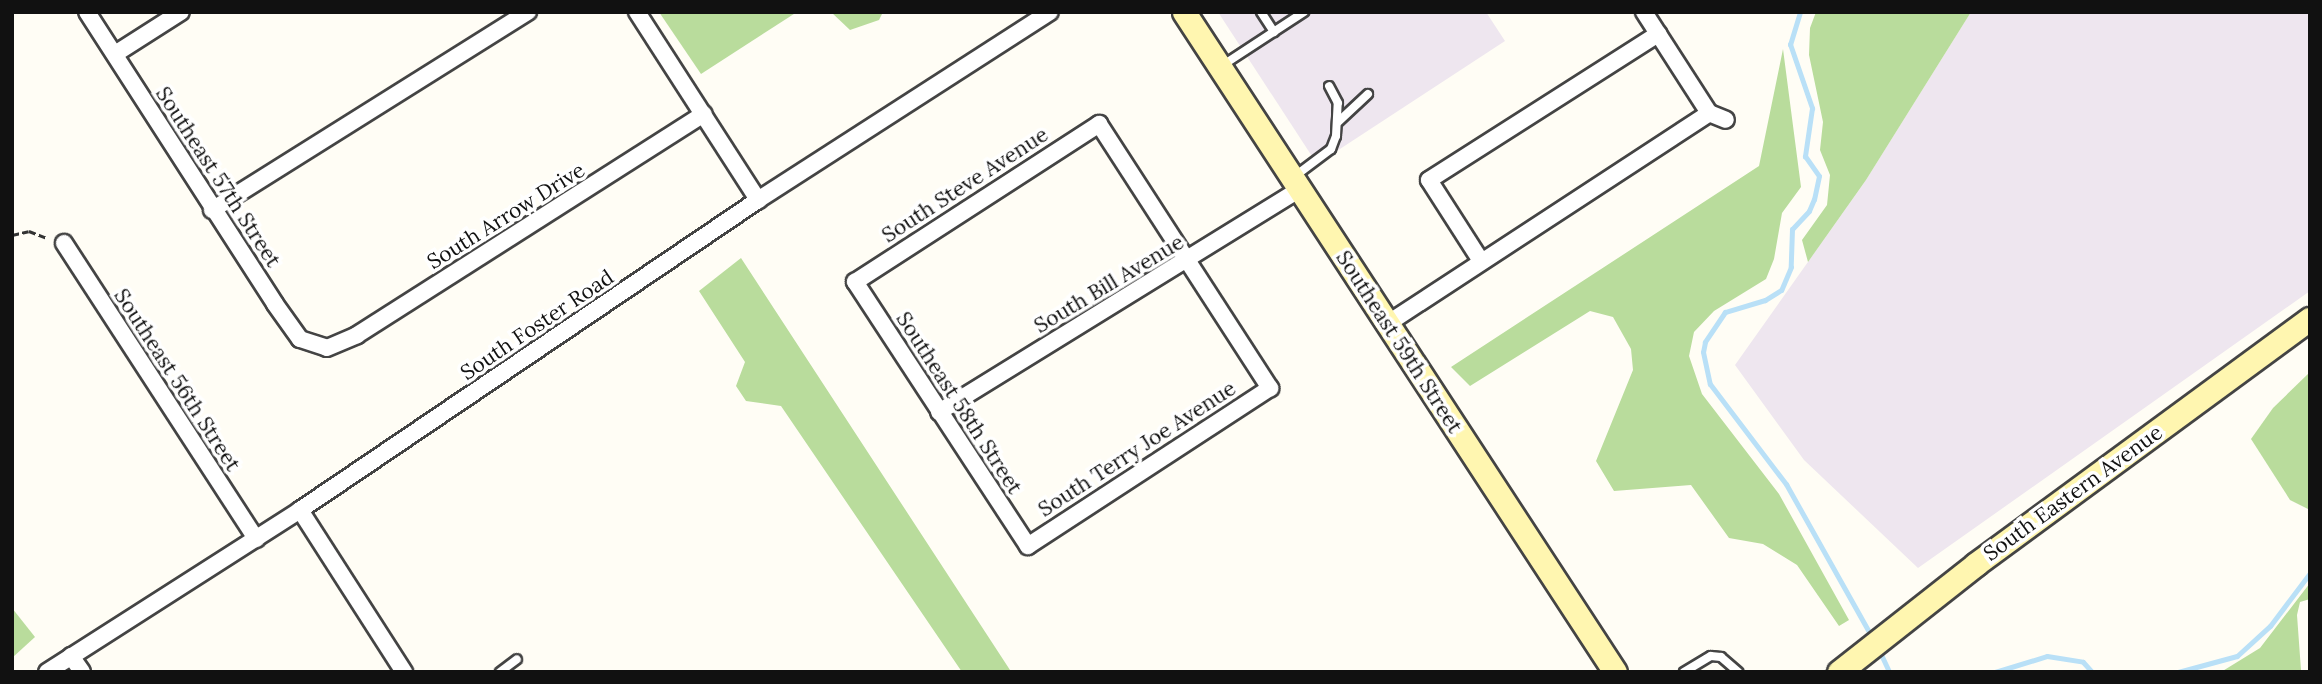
<!DOCTYPE html>
<html>
<head>
<meta charset="utf-8">
<style>
	body { margin:0 }
	#map { position:relative; width:2322px; height:684px; overflow:hidden; background:#fffdf5; font-family:Lora,serif }
	div>[style] { position:absolute }
	[style*='--x'] { left:calc(var(--x)*1px); top:calc(var(--y)*1px); width:calc(var(--w)*1px); rotate:calc(var(--a)*1deg) }
	.industrial>* { inset:0; background:#eee6ef }
	.forest>* { inset:0; background:#b9dc9c }
	.stream>* { height:5px; margin:-2.5px; padding:0 2.5px; transform-origin:2.5px; border-radius:2.5px; background:#b9e0f7 }
	.path>* { height:2.5px; margin-top:-1.25px; transform-origin:0; background:repeating-linear-gradient(90deg,#333 0 7px,transparent 0 10.5px) }
	.roads { filter:drop-shadow(2px 0 #444) drop-shadow(-2px 0 #444) drop-shadow(0 2px #444) drop-shadow(0 -2px #444) }
	.lane>* { height:8px; margin:-4px; padding:0 4px; transform-origin:4px; border-radius:4px; background:#fff }
	.street>* { height:16px; margin:-8px; padding:0 8px; transform-origin:8px; border-radius:8px; background:#fff }
	.secondary>* { height:23px; margin:-11.5px; padding:0 11.5px; transform-origin:11.5px; border-radius:11.5px; background:#fff6b0 }
	span { translate:-50% -50%; white-space:nowrap; text-align:center; line-height:1.15; -webkit-text-stroke:7px #fff; paint-order:stroke }
	.street-label { font-size:21px; color:#111 }
	.frame { position:absolute; inset:0; border:14px solid #111; pointer-events:none }
</style>
</head>
<body>
<div id="map">
	<div class="industrial">
		<div style="clip-path:polygon(1218px 12px,1486px 12px,1505px 41px,1317px 164px)"></div>
		<div style="clip-path:polygon(1971px 12px,2310px 12px,2310px 291px,1918px 568px,1804px 460px,1735px 365px,1866px 180px)"></div>
	</div>
	<div class="forest">
		<div style="clip-path:polygon(659px 12px,797px 12px,701px 74px)"></div>
		<div style="clip-path:polygon(831px 12px,883px 12px,879px 20px,850px 30px)"></div>
		<div style="clip-path:polygon(1816px 12px,1971px 12px,1866px 180px,1808px 262px,1802px 240px,1827px 205px,1830px 175px,1820px 150px,1823px 122px,1809px 55px,1810px 28px)"></div>
		<div style="clip-path:polygon(1783px 49px,1801px 187px,1782px 213px,1774px 259px,1766px 279px,1714px 311px,1694px 332px,1689px 356px,1702px 394px,1779px 494px,1849px 620px,1839px 626px,1797px 565px,1763px 544px,1729px 538px,1691px 485px,1614px 491px,1596px 461px,1633px 370px,1631px 349px,1613px 317px,1590px 311px,1470px 386px,1451px 367px,1759px 166px)"></div>
		<div style="clip-path:polygon(741px 258px,1010px 670px,1011px 672px,962px 672px,781px 406px,746px 401px,736px 386px,745px 362px,699px 291px)"></div>
		<div style="clip-path:polygon(2310px 372px,2310px 510px,2290px 500px,2251px 439px,2273px 408px)"></div>
		<div style="clip-path:polygon(2310px 583px,2310px 599px,2300px 602px,2297px 615px,2301px 670px,2221px 672px,2260px 648px)"></div>
		<div style="clip-path:polygon(12px 608px,35px 637px,12px 658px)"></div>
	</div>
	<div class="stream">
		<div style="--x:1800;--y:12;--w:34;--a:107"></div>
		<div style="--x:1790;--y:44;--w:68;--a:71"></div>
		<div style="--x:1812;--y:108;--w:49;--a:98.3"></div>
		<div style="--x:1805;--y:156;--w:24;--a:55"></div>
		<div style="--x:1819;--y:176;--w:24;--a:102"></div>
		<div style="--x:1814;--y:199;--w:13;--a:113"></div>
		<div style="--x:1809;--y:211;--w:25;--a:133"></div>
		<div style="--x:1792;--y:229;--w:38;--a:92"></div>
		<div style="--x:1791;--y:267;--w:25;--a:113"></div>
		<div style="--x:1781;--y:290;--w:19;--a:148"></div>
		<div style="--x:1765;--y:300;--w:42;--a:163.3"></div>
		<div style="--x:1725;--y:312;--w:36;--a:124"></div>
		<div style="--x:1705;--y:342;--w:10;--a:101"></div>
		<div style="--x:1703;--y:352;--w:33;--a:78"></div>
		<div style="--x:1710;--y:384;--w:126;--a:52.8"></div>
		<div style="--x:1786;--y:484;--w:178;--a:60.7"></div>
		<div style="--x:1878;--y:648;--w:26;--a:65"></div>
		<div style="--x:1995;--y:672;--w:54;--a:-17.1"></div>
		<div style="--x:2047;--y:656;--w:36;--a:9"></div>
		<div style="--x:2083;--y:662;--w:13;--a:48"></div>
		<div style="--x:2178;--y:672;--w:61;--a:-15.2"></div>
		<div style="--x:2237;--y:656;--w:45;--a:-42.3"></div>
		<div style="--x:2270;--y:626;--w:66;--a:-53"></div>
	</div>
	<div class="path">
		<div style="--x:12;--y:235;--w:17;--a:-13"></div>
		<div style="--x:29;--y:231;--w:19;--a:21"></div>
	</div>
	<div class="roads">
		<div class="lane">
			<div style="--x:1261;--y:12;--w:24;--a:57"></div>
			<div style="--x:1223;--y:65;--w:97;--a:-33.2"></div>
			<div style="--x:1338;--y:122;--w:41;--a:-43"></div>
			<div style="--x:1295;--y:176;--w:45;--a:-36.9"></div>
			<div style="--x:1331;--y:149;--w:14;--a:-69"></div>
			<div style="--x:1336;--y:136;--w:33;--a:-87"></div>
			<div style="--x:1338;--y:103;--w:19;--a:-118"></div>
			<div style="--x:500;--y:672;--w:21;--a:-37"></div>
			<div style="--x:1684;--y:672;--w:31;--a:-31"></div>
			<div style="--x:1711;--y:656;--w:10;--a:6"></div>
			<div style="--x:1721;--y:657;--w:23;--a:41"></div>
		</div>
		<div class="street">
			<div style="--x:87;--y:12;--w:347;--a:57.2"></div>
			<div style="--x:275;--y:304;--w:43;--a:54.5"></div>
			<div style="--x:300;--y:339;--w:28;--a:18"></div>
			<div style="--x:327;--y:348;--w:33;--a:-23"></div>
			<div style="--x:357;--y:335;--w:411;--a:-32.5"></div>
			<div style="--x:637;--y:12;--w:224;--a:57.2"></div>
			<div style="--x:1644;--y:12;--w:120;--a:57.2"></div>
			<div style="--x:115;--y:54;--w:78;--a:-32.5"></div>
			<div style="--x:1099;--y:124;--w:315;--a:57.1"></div>
			<div style="--x:1270;--y:388;--w:289;--a:146.9"></div>
			<div style="--x:1028;--y:546;--w:316;--a:-123.2"></div>
			<div style="--x:855;--y:282;--w:291;--a:-32.9"></div>
			<div style="--x:212;--y:210;--w:373;--a:-32.1"></div>
			<div style="--x:64;--y:243;--w:353;--a:57"></div>
			<div style="--x:1481;--y:261;--w:96;--a:-122.7"></div>
			<div style="--x:1429;--y:180;--w:272;--a:-32.5"></div>
			<div style="--x:1387;--y:324;--w:385;--a:-33.2"></div>
			<div style="--x:1709;--y:113;--w:18;--a:22"></div>
			<div style="--x:939;--y:412;--w:424;--a:-31.7"></div>
			<div style="--x:300;--y:510;--w:193;--a:57.3"></div>
			<div style="--x:71;--y:656;--w:19;--a:55"></div>
			<div style="--x:47;--y:672;--w:300;--a:-32.6"></div>
			<div style="--x:300;--y:510;--w:553;--a:-34.09"></div>
			<div style="--x:758;--y:200;--w:347;--a:-32.8"></div>
		</div>
		<div class="secondary">
			<div style="--x:1184;--y:12;--w:788;--a:56.85"></div>
			<div style="--x:1839;--y:672;--w:174;--a:-38.2"></div>
			<div style="--x:1976;--y:564;--w:414;--a:-36.3"></div>
		</div>
	</div>
	<div class="street-label">
		<span style="left:218px;top:177px;rotate:57deg">Southeast 57th Street</span>
		<span style="left:965px;top:185px;rotate:-33deg">South Steve Avenue</span>
		<span style="left:506px;top:216px;rotate:-32deg">South Arrow Drive</span>
		<span style="left:1109px;top:284px;rotate:-31deg">South Bill Avenue</span>
		<span style="left:537px;top:325px;rotate:-34deg">South Foster Road</span>
		<span style="left:1399px;top:342px;rotate:57deg">Southeast 59th Street</span>
		<span style="left:177px;top:380px;rotate:57deg">Southeast 56th Street</span>
		<span style="left:959px;top:403px;rotate:57deg">Southeast 58th Street</span>
		<span style="left:1137px;top:449px;rotate:-33deg">South Terry Joe Avenue</span>
		<span style="left:2073px;top:493px;rotate:-36deg">South Eastern Avenue</span>
	</div>
	<div class="frame"></div>
</div>
</body>
</html>
